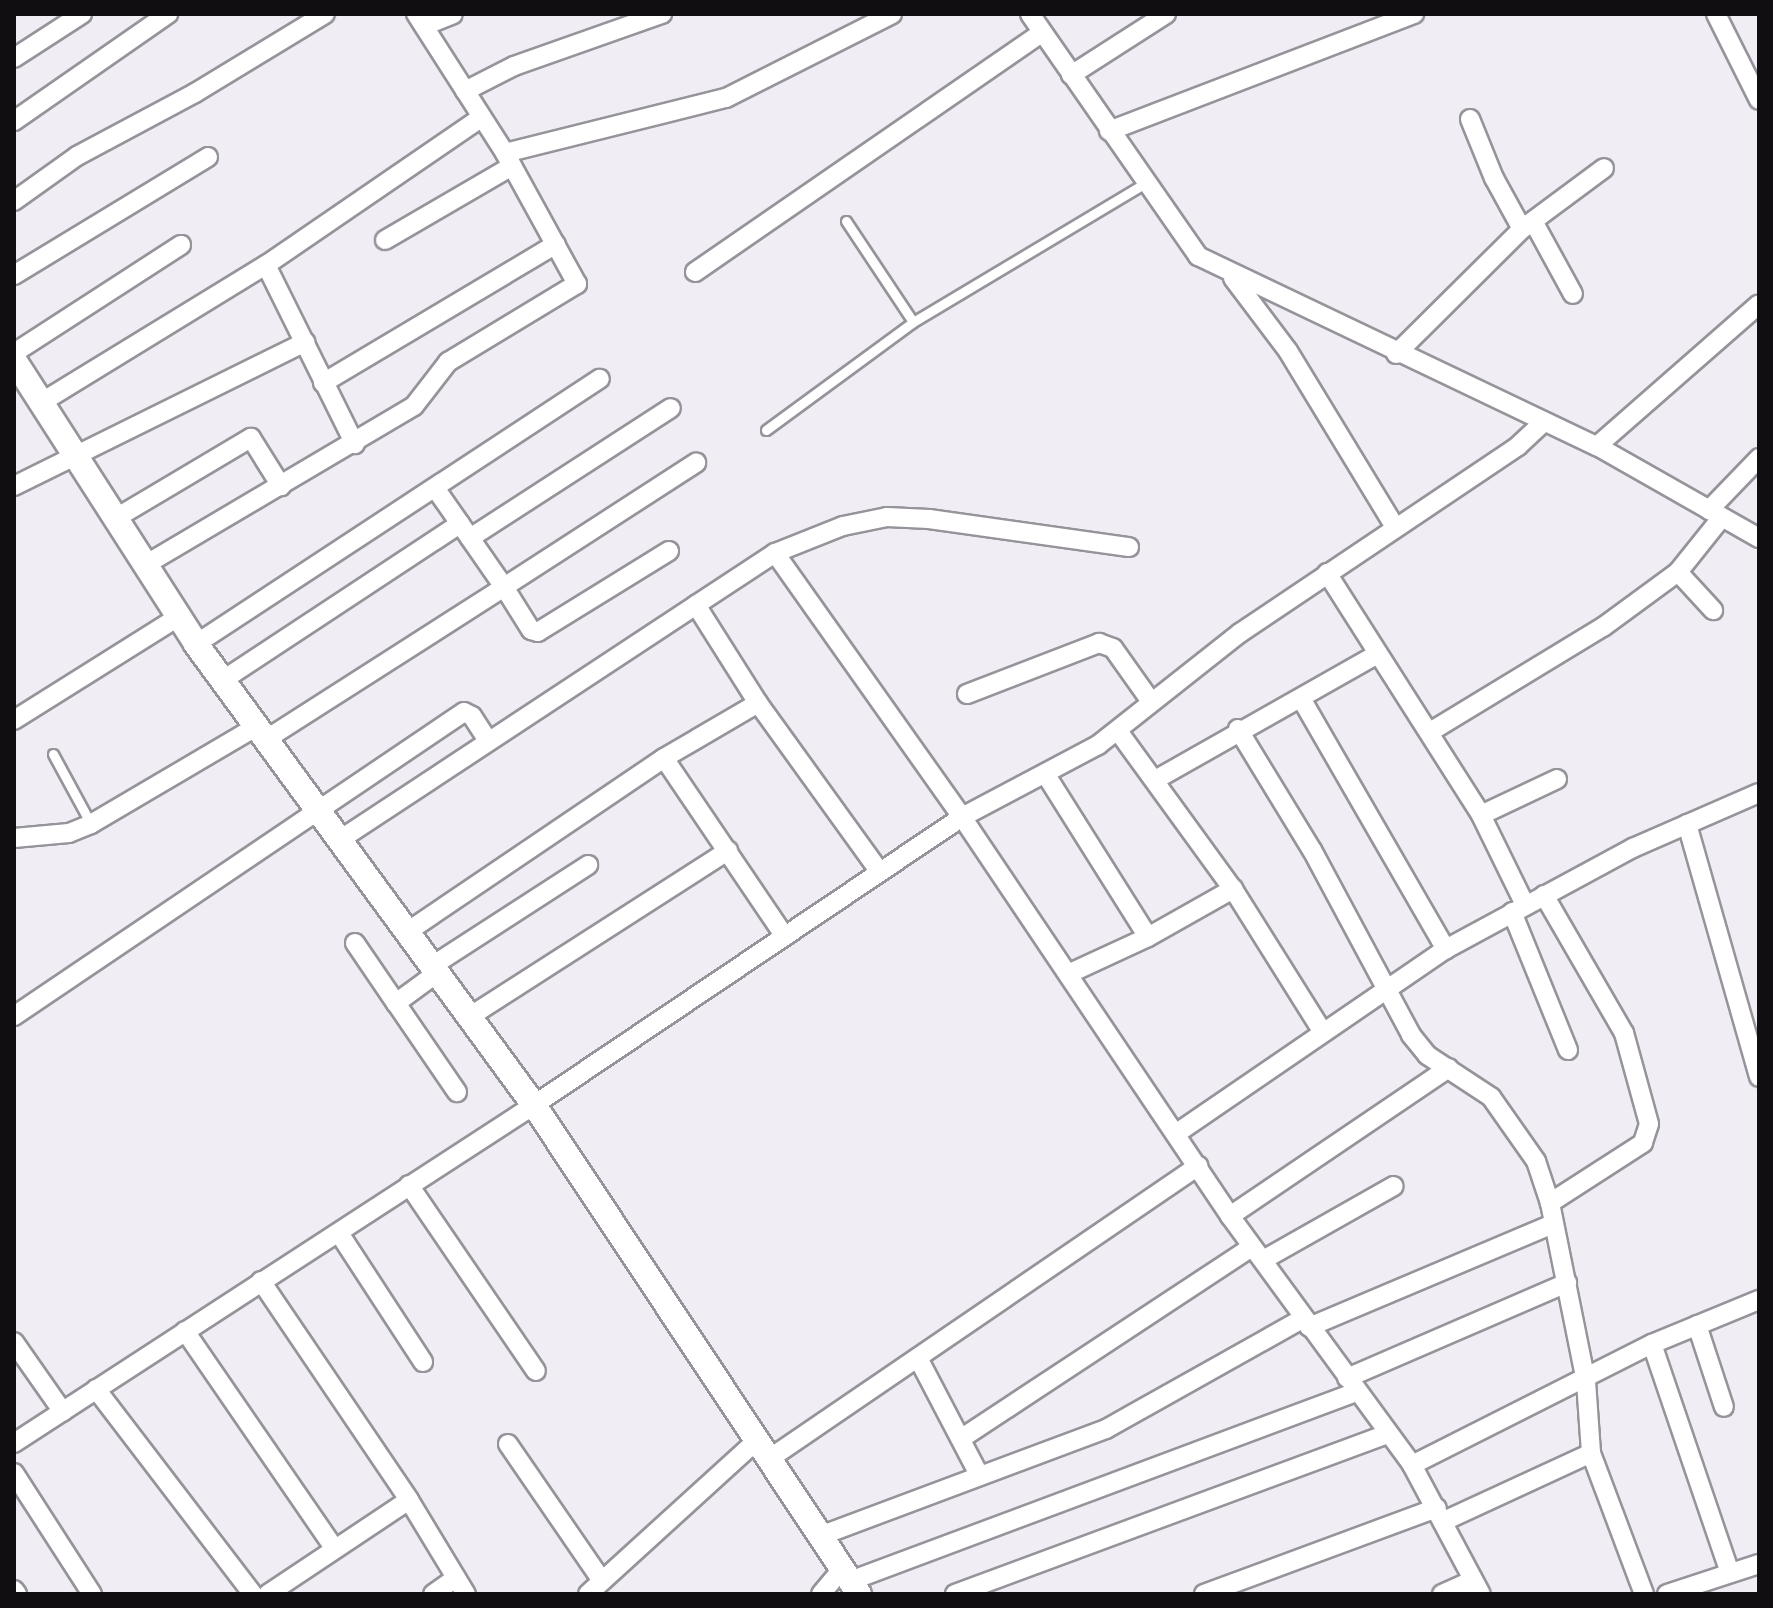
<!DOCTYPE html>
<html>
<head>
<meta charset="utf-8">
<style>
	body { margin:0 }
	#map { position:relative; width:1773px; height:1608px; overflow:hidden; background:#f0edf4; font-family:Arial,sans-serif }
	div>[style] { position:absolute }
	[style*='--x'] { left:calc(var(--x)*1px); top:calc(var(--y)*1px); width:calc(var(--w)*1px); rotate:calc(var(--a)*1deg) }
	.roads { filter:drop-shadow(2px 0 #96939a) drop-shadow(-2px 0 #96939a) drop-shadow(0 2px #96939a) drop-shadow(0 -2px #96939a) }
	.service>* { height:9px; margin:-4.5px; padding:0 4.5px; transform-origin:4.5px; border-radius:4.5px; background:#fff }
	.minor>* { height:18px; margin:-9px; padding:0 9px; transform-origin:9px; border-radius:9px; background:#fff }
	.tertiary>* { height:24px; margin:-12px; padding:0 12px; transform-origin:12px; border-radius:12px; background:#fff }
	span { translate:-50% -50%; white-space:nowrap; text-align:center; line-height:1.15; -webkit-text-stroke:6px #fff; paint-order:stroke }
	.frame { position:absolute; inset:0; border:16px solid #100e11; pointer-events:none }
</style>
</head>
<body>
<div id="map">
	<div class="roads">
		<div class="service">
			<div style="--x:846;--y:221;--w:121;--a:56.4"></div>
			<div style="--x:766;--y:430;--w:182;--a:-36.3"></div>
			<div style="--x:913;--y:322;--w:270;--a:-30.9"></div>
			<div style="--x:53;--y:754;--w:80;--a:61.5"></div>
		</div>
		<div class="minor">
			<div style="--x:1030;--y:14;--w:295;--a:55.2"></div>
			<div style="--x:1198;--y:256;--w:442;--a:25.5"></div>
			<div style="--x:1597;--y:446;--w:186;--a:29.6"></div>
			<div style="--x:1716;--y:14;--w:96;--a:63.4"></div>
			<div style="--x:424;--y:26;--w:31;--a:-22"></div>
			<div style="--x:14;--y:58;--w:81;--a:-32.9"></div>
			<div style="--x:1071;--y:75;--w:113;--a:-32.7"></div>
			<div style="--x:465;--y:91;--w:55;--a:-27"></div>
			<div style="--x:514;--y:66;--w:157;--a:-19.4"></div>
			<div style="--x:1470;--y:119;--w:64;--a:67.9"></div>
			<div style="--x:1494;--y:178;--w:58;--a:61.2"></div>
			<div style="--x:14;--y:121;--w:188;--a:-34.8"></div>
			<div style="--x:1109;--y:131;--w:327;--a:-21"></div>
			<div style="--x:505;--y:153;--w:228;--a:-14"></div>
			<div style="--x:726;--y:98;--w:186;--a:-26.8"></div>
			<div style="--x:14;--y:201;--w:77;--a:-35.5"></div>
			<div style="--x:77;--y:156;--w:134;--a:-28.1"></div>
			<div style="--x:195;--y:93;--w:152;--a:-31.3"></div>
			<div style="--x:1533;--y:221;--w:83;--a:61.3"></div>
			<div style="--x:385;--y:240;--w:147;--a:-30.2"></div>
			<div style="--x:266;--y:265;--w:200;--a:63.6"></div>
			<div style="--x:695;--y:272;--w:421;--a:-34.6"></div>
			<div style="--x:14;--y:275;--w:227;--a:-31.3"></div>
			<div style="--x:1233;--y:278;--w:91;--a:53"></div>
			<div style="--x:1288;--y:351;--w:206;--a:58.7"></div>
			<div style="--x:14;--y:353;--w:199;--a:-32.9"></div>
			<div style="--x:1396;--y:354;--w:177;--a:-44.8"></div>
			<div style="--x:1522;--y:229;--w:102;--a:-36.6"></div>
			<div style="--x:323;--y:383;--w:271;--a:-30.8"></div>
			<div style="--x:42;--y:402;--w:263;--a:-31.5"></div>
			<div style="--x:266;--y:265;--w:260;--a:-34.4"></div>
			<div style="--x:1597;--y:446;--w:215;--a:-41.2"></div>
			<div style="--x:14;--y:486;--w:325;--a:-26.3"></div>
			<div style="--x:1709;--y:510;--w:72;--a:-46.1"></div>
			<div style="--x:116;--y:518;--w:157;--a:-30.7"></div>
			<div style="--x:251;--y:438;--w:57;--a:58"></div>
			<div style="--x:470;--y:538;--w:239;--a:-32.9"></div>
			<div style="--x:669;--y:551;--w:154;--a:148.3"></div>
			<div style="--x:538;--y:632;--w:7;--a:-164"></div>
			<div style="--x:531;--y:630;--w:51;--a:-122.1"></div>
			<div style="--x:504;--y:587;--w:229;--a:-32.9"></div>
			<div style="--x:775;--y:553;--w:324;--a:54.7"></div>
			<div style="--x:962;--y:817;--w:481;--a:56.1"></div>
			<div style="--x:1230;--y:1216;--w:308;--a:53.8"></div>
			<div style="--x:1412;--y:1465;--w:146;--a:61.9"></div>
			<div style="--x:145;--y:565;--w:312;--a:-30.6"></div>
			<div style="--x:414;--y:406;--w:56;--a:-52.3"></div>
			<div style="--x:448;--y:362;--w:151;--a:-31.2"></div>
			<div style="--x:577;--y:284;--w:149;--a:-118.8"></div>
			<div style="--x:505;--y:153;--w:165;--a:-122.6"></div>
			<div style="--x:1678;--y:572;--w:52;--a:47.4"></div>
			<div style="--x:1327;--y:573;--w:287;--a:57.5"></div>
			<div style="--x:1481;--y:815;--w:100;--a:63.9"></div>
			<div style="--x:696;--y:605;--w:116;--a:57.7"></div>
			<div style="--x:758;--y:703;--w:208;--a:54.2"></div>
			<div style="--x:196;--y:644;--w:483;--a:-33.3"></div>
			<div style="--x:223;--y:680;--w:284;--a:-33.4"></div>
			<div style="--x:967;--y:694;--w:142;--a:-21.1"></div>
			<div style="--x:1099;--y:643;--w:15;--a:20"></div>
			<div style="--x:1113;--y:648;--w:64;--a:54.6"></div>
			<div style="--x:1302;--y:700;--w:288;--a:60"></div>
			<div style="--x:14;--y:720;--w:194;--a:-32.1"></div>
			<div style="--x:1238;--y:729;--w:142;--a:58.6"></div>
			<div style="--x:1312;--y:850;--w:210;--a:61.8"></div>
			<div style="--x:1411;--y:1035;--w:26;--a:51"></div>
			<div style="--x:1427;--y:1055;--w:77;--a:33.3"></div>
			<div style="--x:1491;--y:1097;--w:78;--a:54.9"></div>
			<div style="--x:1536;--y:1161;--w:44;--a:71.6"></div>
			<div style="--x:1550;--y:1203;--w:182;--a:78.6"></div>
			<div style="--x:1586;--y:1381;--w:72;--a:86"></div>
			<div style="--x:1591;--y:1453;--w:151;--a:69.4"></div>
			<div style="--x:1118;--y:731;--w:195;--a:54"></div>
			<div style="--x:1233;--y:889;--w:168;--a:57.9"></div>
			<div style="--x:1430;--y:732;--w:202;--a:-31.3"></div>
			<div style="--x:1603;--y:627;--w:93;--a:-36.3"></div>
			<div style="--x:1678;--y:572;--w:70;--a:-51.3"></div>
			<div style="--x:265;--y:740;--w:284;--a:-32.6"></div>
			<div style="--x:504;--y:587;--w:119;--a:-124.8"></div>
			<div style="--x:664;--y:758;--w:214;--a:55.9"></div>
			<div style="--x:1046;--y:775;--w:191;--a:57.8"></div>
			<div style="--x:1155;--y:780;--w:256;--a:-29.5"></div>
			<div style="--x:1481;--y:815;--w:84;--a:-25.3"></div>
			<div style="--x:1687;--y:824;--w:263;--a:74.1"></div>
			<div style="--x:14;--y:838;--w:55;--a:-5.2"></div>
			<div style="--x:69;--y:833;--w:24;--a:-22"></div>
			<div style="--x:91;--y:824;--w:191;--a:-30.5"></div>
			<div style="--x:338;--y:841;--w:523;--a:-33.39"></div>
			<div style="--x:775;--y:553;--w:73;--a:-21.7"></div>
			<div style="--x:843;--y:526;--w:45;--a:-11.6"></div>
			<div style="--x:887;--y:517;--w:42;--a:2.7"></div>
			<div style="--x:929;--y:519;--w:202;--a:8"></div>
			<div style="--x:1544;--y:895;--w:160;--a:59.9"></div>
			<div style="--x:1624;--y:1033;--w:94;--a:74.6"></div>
			<div style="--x:1649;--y:1124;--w:20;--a:108"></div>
			<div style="--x:1643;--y:1143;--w:111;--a:147.2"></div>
			<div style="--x:1512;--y:912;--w:149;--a:67.9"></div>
			<div style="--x:407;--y:932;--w:310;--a:-34.1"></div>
			<div style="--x:664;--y:758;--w:109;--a:-30.3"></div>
			<div style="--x:355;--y:943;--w:73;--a:55.7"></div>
			<div style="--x:432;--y:966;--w:186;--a:-32.9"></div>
			<div style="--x:437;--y:973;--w:51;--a:143.8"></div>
			<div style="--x:396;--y:1003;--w:108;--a:55.6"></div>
			<div style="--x:1068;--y:974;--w:88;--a:-24.8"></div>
			<div style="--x:1148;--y:937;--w:98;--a:-29.5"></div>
			<div style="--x:14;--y:1016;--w:543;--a:-34.04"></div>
			<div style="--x:464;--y:712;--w:9;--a:27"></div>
			<div style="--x:472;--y:716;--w:30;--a:57"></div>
			<div style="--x:469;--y:1017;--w:308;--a:-32.7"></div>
			<div style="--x:1177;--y:1133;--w:326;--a:-34.4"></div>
			<div style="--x:1446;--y:949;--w:213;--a:-28.4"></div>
			<div style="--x:1633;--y:848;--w:137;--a:-23.6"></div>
			<div style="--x:409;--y:1185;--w:225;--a:55.7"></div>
			<div style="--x:1230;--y:1216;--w:264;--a:-34.1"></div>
			<div style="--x:339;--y:1233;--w:154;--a:56.9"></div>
			<div style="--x:1263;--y:1260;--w:150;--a:-29.5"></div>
			<div style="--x:261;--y:1281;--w:264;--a:55.9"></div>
			<div style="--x:409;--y:1500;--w:110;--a:58.8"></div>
			<div style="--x:1697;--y:1325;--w:86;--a:71.8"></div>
			<div style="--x:1309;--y:1327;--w:265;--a:-22.9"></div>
			<div style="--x:185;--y:1331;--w:263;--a:55.5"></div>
			<div style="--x:14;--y:1342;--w:85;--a:55"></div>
			<div style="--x:1652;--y:1344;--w:242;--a:71.2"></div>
			<div style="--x:918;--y:1358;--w:130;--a:62.4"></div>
			<div style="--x:1347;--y:1378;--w:240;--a:-23.4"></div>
			<div style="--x:96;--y:1389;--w:258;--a:52.6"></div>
			<div style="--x:962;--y:1438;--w:347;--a:-33.4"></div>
			<div style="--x:14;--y:1443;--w:620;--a:-33.02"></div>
			<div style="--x:534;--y:1105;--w:516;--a:-33.94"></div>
			<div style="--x:962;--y:817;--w:154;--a:-27.9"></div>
			<div style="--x:1098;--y:745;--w:181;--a:-38.3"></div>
			<div style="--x:1240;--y:633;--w:335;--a:-33.9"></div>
			<div style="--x:1518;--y:446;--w:34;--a:-43"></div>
			<div style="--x:508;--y:1444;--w:166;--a:55.5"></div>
			<div style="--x:769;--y:1459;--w:520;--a:-34.33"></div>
			<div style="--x:1412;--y:1465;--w:269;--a:-26.8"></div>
			<div style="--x:1652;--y:1344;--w:116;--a:-22.4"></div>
			<div style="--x:14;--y:1473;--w:144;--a:57.2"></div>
			<div style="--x:1444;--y:1521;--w:162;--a:-24.8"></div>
			<div style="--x:820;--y:1536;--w:305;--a:-20.5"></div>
			<div style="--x:1106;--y:1429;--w:225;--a:-29.3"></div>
			<div style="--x:850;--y:1581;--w:540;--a:-20.48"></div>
			<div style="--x:14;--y:1590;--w:5;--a:53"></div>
			<div style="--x:268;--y:1594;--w:169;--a:-33.7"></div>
			<div style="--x:433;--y:1594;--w:28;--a:-35"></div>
			<div style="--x:588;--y:1594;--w:229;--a:-42.3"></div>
			<div style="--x:821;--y:1594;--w:33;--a:-50"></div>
			<div style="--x:955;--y:1594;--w:461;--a:-20.3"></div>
			<div style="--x:1204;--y:1594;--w:248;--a:-20.3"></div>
			<div style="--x:1442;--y:1594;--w:34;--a:-24"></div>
			<div style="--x:1667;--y:1594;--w:97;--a:-18.1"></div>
		</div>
		<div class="tertiary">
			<div style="--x:14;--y:360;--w:337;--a:57.3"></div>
			<div style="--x:196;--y:644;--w:572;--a:53.75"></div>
			<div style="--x:534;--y:1105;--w:587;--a:56.39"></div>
		</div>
	</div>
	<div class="frame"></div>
</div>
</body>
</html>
